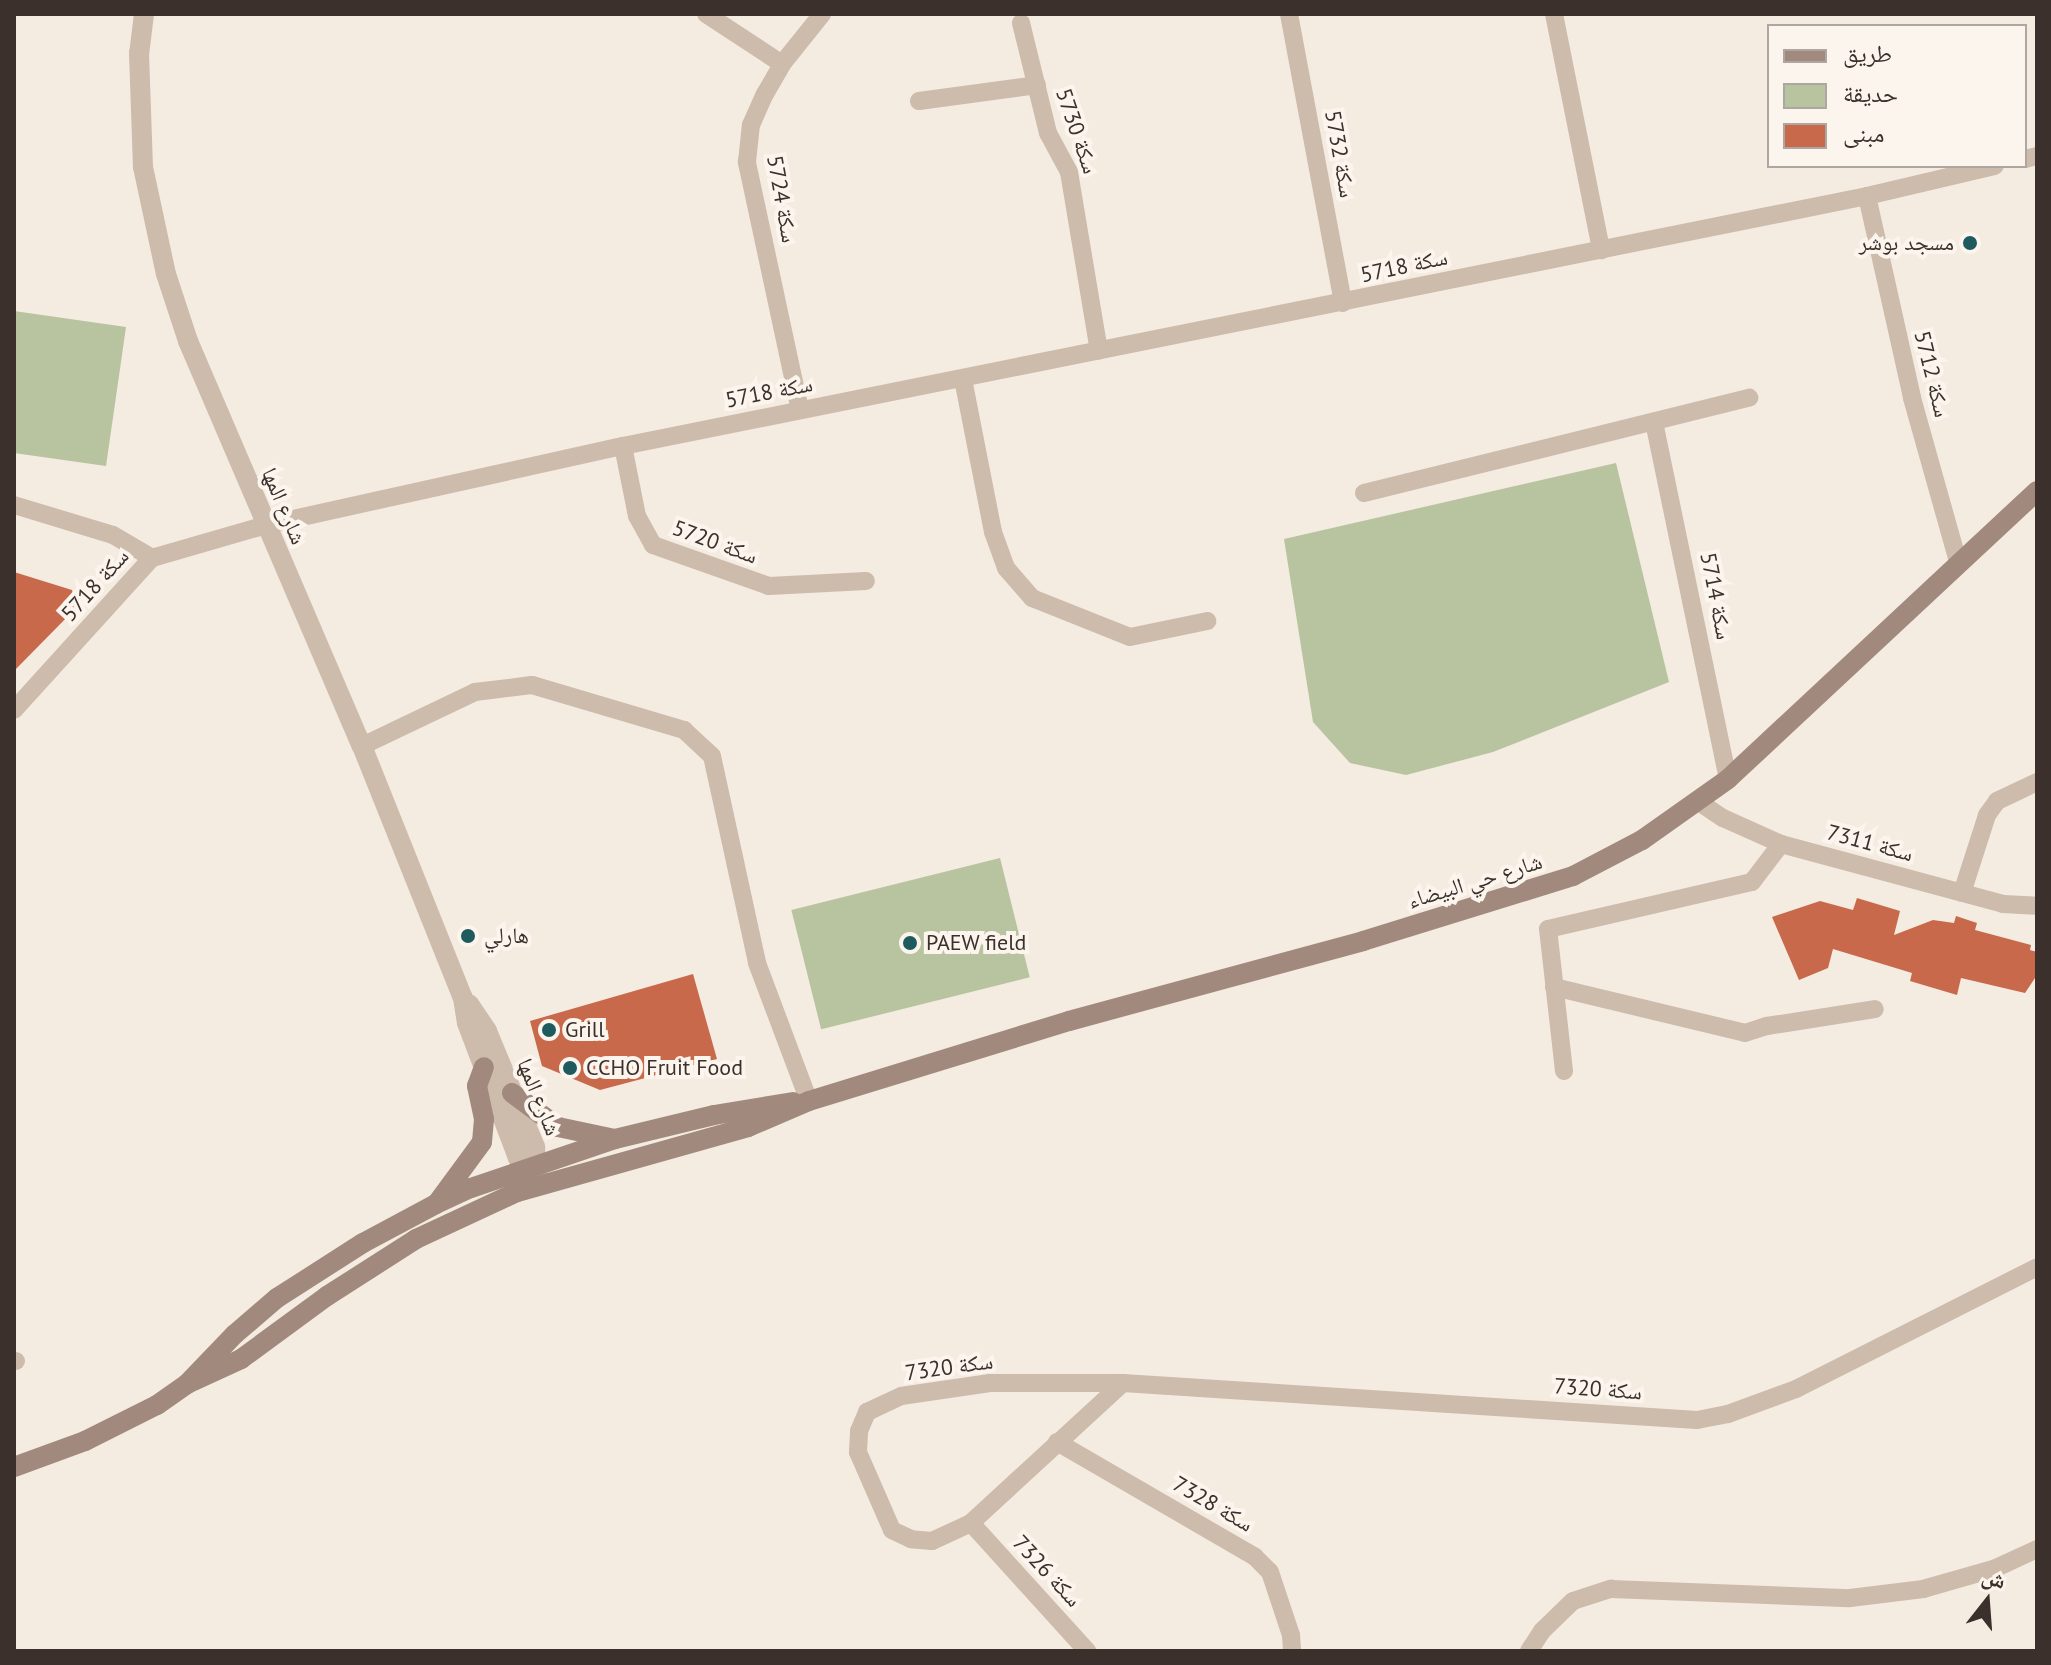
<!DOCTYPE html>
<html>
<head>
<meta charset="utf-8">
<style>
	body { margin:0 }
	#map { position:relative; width:2051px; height:1665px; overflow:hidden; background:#f4ebe1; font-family:"PT Sans","Noto Naskh Arabic",sans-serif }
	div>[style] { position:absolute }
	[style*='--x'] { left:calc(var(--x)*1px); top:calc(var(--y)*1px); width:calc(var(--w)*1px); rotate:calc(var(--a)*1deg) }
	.green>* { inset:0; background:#b8c4a0; transform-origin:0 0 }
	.building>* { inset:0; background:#c8694b }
	.minor>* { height:18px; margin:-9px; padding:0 9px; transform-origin:9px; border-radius:9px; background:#cdbbac }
	.tertiary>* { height:20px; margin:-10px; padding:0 10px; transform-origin:10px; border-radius:10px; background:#cdbbac }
	.secondary>* { height:20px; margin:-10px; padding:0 10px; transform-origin:10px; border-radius:10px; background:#a18a7d }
	.dots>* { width:22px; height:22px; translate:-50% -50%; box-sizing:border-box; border:4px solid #fbf5ee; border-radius:50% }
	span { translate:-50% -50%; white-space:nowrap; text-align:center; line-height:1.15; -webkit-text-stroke:8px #fbf5ee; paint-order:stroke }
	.street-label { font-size:22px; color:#3b302b }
	.poi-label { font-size:22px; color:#3b302b }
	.right { translate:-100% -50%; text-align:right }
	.left { translate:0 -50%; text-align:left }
	.frame { position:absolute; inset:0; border:16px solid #3b302b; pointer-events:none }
	.legend { position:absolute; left:1767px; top:24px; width:260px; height:144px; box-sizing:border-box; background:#fbf5ee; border:2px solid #aea6a0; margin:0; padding:10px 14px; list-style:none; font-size:24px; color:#3b302b }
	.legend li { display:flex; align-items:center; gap:16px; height:40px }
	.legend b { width:40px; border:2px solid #aea6a0 }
	.north { position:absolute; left:1947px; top:1561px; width:80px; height:80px; -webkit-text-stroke:6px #fbf5ee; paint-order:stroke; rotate:17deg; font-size:22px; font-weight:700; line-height:32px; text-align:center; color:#3b302b }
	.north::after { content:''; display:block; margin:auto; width:28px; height:36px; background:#3b302b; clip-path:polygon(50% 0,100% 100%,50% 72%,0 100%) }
</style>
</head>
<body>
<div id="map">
	<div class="green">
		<div style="clip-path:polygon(14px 311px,126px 327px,106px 466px,14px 453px)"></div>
		<div style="clip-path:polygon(1616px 463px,1669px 682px,1493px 752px,1406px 775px,1350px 763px,1313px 722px,1284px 539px)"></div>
		<div style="left:1000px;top:858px;width:123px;height:215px;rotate:76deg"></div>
	</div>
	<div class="building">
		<div style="clip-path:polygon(14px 572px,72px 590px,76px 608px,14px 671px)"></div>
		<div style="clip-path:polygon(1857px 898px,1900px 911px,1894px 935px,1933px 920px,1954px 923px,1956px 916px,1977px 923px,1975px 930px,2031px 945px,2030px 950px,2037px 952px,2037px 975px,2025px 993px,1961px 978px,1957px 995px,1910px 981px,1912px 973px,1833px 949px,1828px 968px,1799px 980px,1772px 917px,1820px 901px,1853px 910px)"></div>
		<div style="clip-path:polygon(693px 974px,717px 1059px,600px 1090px,542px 1066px,530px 1021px)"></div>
	</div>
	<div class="minor">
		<div style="--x:706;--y:14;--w:91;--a:33.3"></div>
		<div style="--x:1289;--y:14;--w:294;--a:79.4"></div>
		<div style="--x:1554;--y:14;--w:241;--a:78.7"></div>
		<div style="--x:1021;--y:23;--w:113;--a:76.2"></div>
		<div style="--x:1048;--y:133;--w:44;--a:61.7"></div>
		<div style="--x:1069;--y:172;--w:181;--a:80.5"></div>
		<div style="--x:919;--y:101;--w:119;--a:-7.7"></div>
		<div style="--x:2025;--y:159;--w:12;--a:-14"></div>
		<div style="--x:1867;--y:196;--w:207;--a:77.4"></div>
		<div style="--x:1912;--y:398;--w:170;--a:74.3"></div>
		<div style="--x:963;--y:379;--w:156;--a:78.9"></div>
		<div style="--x:993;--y:532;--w:38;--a:70"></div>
		<div style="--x:1006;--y:568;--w:40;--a:49"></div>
		<div style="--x:1032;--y:598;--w:105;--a:21.7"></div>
		<div style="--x:1130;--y:637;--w:79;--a:-11.7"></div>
		<div style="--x:800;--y:410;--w:254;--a:-102.1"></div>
		<div style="--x:747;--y:162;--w:37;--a:-84"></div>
		<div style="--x:751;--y:125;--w:34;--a:-66"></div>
		<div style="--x:765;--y:94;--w:34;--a:-60"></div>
		<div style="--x:782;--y:64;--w:64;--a:-51.3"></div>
		<div style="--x:1654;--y:422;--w:365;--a:78.3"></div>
		<div style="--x:623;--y:446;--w:71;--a:78.7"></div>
		<div style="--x:637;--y:516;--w:33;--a:61"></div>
		<div style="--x:653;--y:545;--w:123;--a:19.5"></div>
		<div style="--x:769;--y:586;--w:97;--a:-3"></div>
		<div style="--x:1364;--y:493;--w:397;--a:-13.9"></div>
		<div style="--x:14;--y:505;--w:103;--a:16.9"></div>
		<div style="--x:113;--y:535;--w:45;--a:30.5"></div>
		<div style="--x:14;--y:710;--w:205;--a:-47.8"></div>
		<div style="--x:152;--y:558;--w:119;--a:-16.1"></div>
		<div style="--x:266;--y:525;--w:366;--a:-12.5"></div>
		<div style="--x:623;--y:446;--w:1269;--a:-11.36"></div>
		<div style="--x:1867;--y:196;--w:131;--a:-13.2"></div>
		<div style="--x:362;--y:746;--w:125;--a:-25.5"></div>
		<div style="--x:475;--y:692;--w:57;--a:-7"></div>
		<div style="--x:532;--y:685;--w:159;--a:16.5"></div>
		<div style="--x:684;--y:730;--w:38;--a:43"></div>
		<div style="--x:712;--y:756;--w:212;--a:77.7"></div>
		<div style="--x:757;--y:963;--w:147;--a:69.4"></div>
		<div style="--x:1699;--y:802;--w:29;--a:34"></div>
		<div style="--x:1723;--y:818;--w:64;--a:24.1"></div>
		<div style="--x:1781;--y:844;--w:230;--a:15.1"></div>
		<div style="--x:2003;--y:904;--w:34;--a:3"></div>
		<div style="--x:1962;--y:893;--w:82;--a:-72.2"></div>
		<div style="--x:1987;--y:815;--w:17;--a:-54"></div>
		<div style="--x:1997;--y:801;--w:44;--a:-25.4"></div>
		<div style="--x:1554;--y:987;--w:196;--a:13.5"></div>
		<div style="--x:1745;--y:1033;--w:23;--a:-18"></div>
		<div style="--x:1767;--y:1026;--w:109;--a:-8.9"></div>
		<div style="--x:1564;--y:1071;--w:143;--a:-96.4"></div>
		<div style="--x:1548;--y:929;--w:209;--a:-13"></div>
		<div style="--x:1752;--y:882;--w:48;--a:-52.7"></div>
		<div style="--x:14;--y:1361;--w:2;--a:0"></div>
		<div style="--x:1123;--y:1383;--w:207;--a:137.4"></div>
		<div style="--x:971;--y:1523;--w:43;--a:155.2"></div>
		<div style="--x:932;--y:1541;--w:21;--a:-175"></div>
		<div style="--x:911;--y:1539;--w:21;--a:-155"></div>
		<div style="--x:892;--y:1530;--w:85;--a:-113.6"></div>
		<div style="--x:858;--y:1452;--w:21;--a:-87"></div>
		<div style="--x:859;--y:1431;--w:21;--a:-67"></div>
		<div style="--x:867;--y:1412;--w:38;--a:-25"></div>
		<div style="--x:901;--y:1396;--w:90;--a:-8.3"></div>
		<div style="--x:990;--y:1383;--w:133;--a:0"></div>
		<div style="--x:1123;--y:1383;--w:575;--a:3.69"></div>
		<div style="--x:1697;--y:1420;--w:32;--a:-11"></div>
		<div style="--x:1728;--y:1414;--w:72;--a:-20.2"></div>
		<div style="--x:1796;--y:1389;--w:270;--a:-26.8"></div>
		<div style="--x:1057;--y:1442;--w:229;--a:30.1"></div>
		<div style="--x:1255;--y:1557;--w:21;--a:45"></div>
		<div style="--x:1270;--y:1572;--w:66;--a:71.6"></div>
		<div style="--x:1291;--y:1635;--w:16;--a:86"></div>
		<div style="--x:971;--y:1523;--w:173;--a:47.8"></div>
		<div style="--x:1529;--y:1651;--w:24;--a:-57"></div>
		<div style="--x:1542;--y:1631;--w:43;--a:-44.1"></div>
		<div style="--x:1573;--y:1601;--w:40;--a:-18"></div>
		<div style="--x:1611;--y:1589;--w:239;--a:2.2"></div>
		<div style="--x:1850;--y:1598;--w:74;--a:-7"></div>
		<div style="--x:1923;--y:1589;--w:76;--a:-16"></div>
		<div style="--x:1996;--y:1568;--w:45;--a:-24.9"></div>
	</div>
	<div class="tertiary">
		<div style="--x:144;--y:14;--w:39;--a:97"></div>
		<div style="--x:139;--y:53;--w:114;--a:88"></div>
		<div style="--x:143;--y:167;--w:109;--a:77.9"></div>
		<div style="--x:166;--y:274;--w:71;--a:71.8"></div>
		<div style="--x:188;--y:341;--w:441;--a:66.8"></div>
		<div style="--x:362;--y:746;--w:271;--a:68.2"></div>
		<div style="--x:463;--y:998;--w:25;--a:81"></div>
		<div style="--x:467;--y:1023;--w:144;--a:69.3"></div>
		<div style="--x:518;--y:1158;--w:28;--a:45"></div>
		<div style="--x:469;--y:1004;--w:32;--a:56"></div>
		<div style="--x:487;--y:1031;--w:126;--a:67.5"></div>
		<div style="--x:535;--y:1147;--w:18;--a:87"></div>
		<div style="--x:536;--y:1165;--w:15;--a:113"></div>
	</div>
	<div class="secondary">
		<div style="--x:512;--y:1093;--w:57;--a:36.5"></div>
		<div style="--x:558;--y:1127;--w:58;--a:11.9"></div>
		<div style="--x:438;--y:1202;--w:74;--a:-53.7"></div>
		<div style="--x:482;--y:1142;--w:23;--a:-85"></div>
		<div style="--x:484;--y:1119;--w:34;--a:-102"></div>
		<div style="--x:477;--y:1086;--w:20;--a:-70"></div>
		<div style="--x:187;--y:1384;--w:60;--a:-24.8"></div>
		<div style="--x:241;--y:1359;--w:107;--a:-36.2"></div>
		<div style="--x:327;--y:1296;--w:106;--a:-32.6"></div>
		<div style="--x:416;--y:1239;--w:111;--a:-25"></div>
		<div style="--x:517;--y:1192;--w:240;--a:-15.7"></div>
		<div style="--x:748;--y:1127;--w:66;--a:-23.1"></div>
		<div style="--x:809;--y:1101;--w:272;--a:-17.1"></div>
		<div style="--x:1069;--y:1021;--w:305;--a:-15.2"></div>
		<div style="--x:1363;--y:941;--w:220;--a:-17.2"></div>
		<div style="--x:1573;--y:876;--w:78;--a:-27.6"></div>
		<div style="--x:1642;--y:840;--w:105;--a:-35.3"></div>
		<div style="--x:1728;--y:779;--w:422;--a:-43"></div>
		<div style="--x:14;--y:1467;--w:76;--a:-20.1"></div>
		<div style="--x:85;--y:1441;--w:80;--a:-26.6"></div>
		<div style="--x:157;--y:1405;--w:37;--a:-35"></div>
		<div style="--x:187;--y:1384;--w:69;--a:-46.2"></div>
		<div style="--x:235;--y:1334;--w:55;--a:-40.6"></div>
		<div style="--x:277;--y:1298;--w:102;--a:-32.6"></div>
		<div style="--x:363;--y:1243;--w:83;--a:-28.1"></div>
		<div style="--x:436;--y:1204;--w:38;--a:-25"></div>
		<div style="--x:471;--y:1188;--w:152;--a:-18.8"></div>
		<div style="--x:615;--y:1139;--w:102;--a:-13.6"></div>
		<div style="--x:714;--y:1115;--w:80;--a:-9.3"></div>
	</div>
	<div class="dots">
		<div style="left:1970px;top:243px;background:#1f5a5e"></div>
		<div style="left:468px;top:936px;background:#1f5a5e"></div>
		<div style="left:910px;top:943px;background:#1f5a5e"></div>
		<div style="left:549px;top:1030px;background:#1f5a5e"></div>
		<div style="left:570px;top:1068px;background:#1f5a5e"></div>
	</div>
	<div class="street-label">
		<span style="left:1077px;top:131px;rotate:71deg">سكة 5730</span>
		<span style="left:1340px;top:154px;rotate:80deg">سكة 5732</span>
		<span style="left:782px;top:199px;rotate:80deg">سكة 5724</span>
		<span style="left:1404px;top:266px;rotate:-12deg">سكة 5718</span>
		<span style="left:1932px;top:374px;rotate:76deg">سكة 5712</span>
		<span style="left:769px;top:392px;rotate:-11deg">سكة 5718</span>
		<span style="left:284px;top:506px;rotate:67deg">شارع المها</span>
		<span style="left:715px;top:542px;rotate:20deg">سكة 5720</span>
		<span style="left:95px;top:585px;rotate:-48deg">سكة 5718</span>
		<span style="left:1716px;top:596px;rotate:79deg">سكة 5714</span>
		<span style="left:1870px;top:843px;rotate:15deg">سكة 7311</span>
		<span style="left:1475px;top:881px;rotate:-17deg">شارع حي البيضاء</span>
		<span style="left:539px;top:1097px;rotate:68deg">شارع المها</span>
		<span style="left:949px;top:1367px;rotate:-8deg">سكة 7320</span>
		<span style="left:1598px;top:1389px;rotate:4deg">سكة 7320</span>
		<span style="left:1213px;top:1504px;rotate:30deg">سكة 7328</span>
		<span style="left:1047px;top:1571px;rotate:47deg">سكة 7326</span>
	</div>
	<div class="poi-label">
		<span class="right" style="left:1954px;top:243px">مسجد بوشر</span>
		<span class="left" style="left:484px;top:936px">هارلي</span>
		<span class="left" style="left:926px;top:943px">PAEW field</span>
		<span class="left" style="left:565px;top:1030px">Grill</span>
		<span class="left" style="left:586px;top:1068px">CCHO Fruit Food</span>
	</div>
	<div class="frame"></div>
	<ul class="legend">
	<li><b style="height:10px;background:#a18a7d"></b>طريق</li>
	<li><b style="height:22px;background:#b8c4a0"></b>حديقة</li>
	<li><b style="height:22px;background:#c8694b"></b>مبنى</li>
	</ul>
	<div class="north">ش</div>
</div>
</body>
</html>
